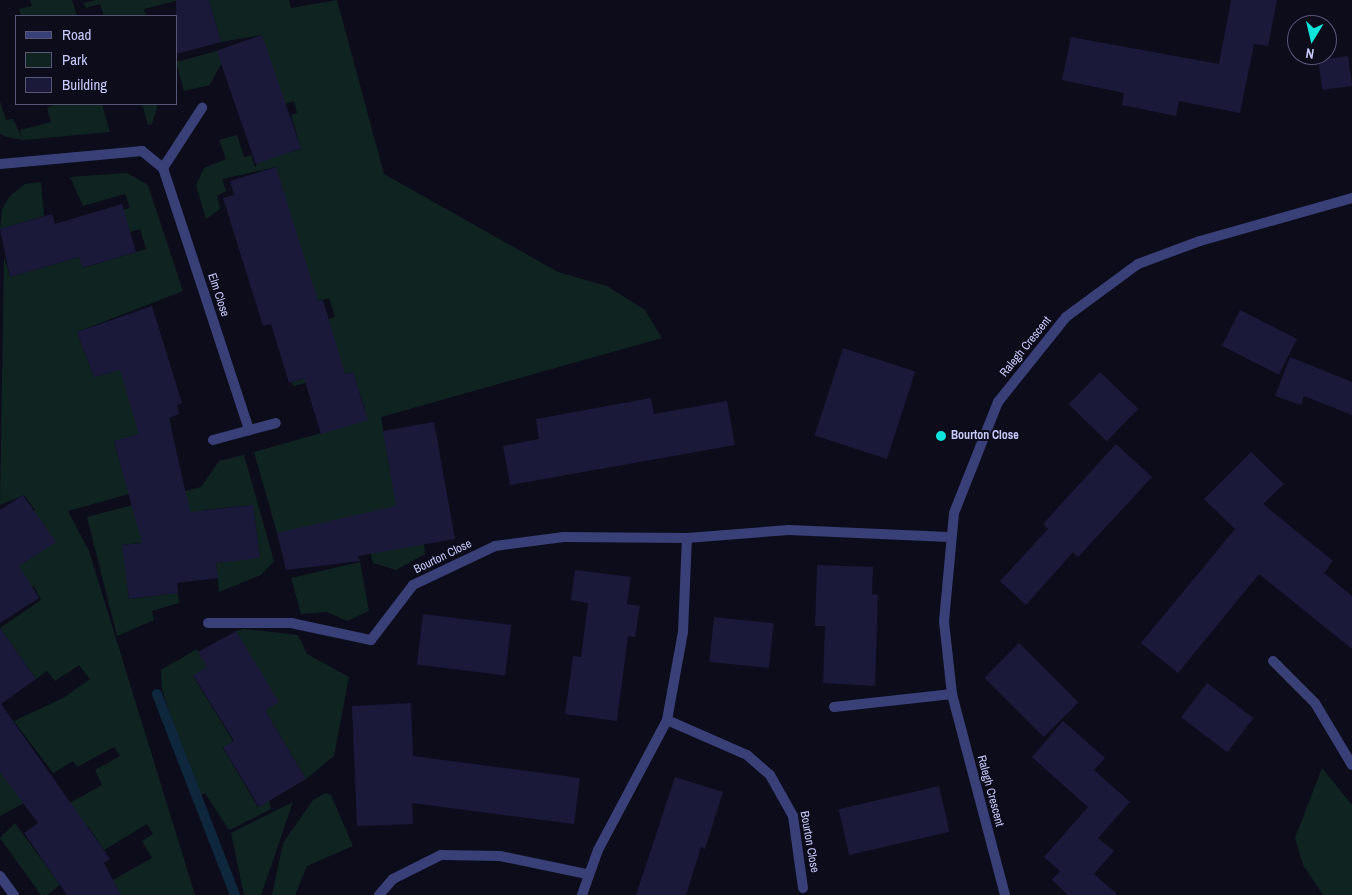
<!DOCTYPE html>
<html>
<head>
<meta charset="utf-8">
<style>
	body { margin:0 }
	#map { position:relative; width:1352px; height:895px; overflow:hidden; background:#0c0c1b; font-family:"Archivo Narrow",sans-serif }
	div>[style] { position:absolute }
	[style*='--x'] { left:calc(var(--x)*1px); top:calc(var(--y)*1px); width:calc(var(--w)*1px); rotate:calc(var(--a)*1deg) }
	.green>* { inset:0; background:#0f2420 }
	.stream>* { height:10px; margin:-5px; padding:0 5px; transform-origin:5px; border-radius:5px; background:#0e273d }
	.building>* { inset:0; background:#1b193a; transform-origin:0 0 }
	.street>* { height:10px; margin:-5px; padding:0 5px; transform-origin:5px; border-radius:5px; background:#393f77 }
	.dots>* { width:14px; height:14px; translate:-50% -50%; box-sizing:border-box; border:2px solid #0c0c1b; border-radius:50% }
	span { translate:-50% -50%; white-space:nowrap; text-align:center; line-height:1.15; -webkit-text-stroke:4px #0c0c1b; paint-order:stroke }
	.street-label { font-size:12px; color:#c8c9fc }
	.poi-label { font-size:12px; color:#c8c9fc; font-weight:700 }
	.left { translate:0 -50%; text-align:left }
	.legend { position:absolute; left:15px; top:15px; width:162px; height:90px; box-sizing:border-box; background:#0c0c1b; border:1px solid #575875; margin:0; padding:6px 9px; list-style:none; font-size:15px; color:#c8c9fc }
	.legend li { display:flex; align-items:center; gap:10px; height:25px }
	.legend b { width:25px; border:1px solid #575875 }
	.north { position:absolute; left:1287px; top:15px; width:50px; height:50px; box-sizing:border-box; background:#0c0c1b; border:1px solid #575875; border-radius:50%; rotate:189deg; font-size:14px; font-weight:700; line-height:20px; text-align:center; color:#c8c9fc }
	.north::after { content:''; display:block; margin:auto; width:18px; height:22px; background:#0ce4dc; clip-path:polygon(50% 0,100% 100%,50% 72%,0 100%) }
</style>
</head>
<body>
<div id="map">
	<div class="green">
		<div style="clip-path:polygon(30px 0,72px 0,77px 16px,21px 16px,19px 9px,32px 6px)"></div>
		<div style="clip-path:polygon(96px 0,179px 0,144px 9px,146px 16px,104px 16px,100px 4px,86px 8px,83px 3px)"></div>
		<div style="clip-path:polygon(209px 0,289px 0,291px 8px,337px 0,384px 174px,558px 272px,607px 286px,645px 310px,662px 338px,381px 417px,390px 472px,424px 544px,425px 554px,396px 570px,373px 563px,369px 548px,277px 533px,254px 452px,360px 422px,365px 409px,353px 372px,293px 386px,292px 382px,336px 369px,329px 319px,335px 317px,329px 298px,317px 301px,276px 167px,222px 179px,226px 191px,217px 196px,220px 209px,206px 219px,196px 185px,204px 168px,226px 159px,219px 140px,237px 135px,244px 157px,251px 155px,255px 167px,258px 162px,301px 149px,291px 115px,297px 113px,294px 101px,282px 105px,262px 35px,221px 42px)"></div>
		<div style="clip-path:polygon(224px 49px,225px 56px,210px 85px,184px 91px,176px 62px)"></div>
		<div style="clip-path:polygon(0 101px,6px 120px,13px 119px,22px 138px,20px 130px,51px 122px,47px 108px,57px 104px,102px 104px,110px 132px,23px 140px,7px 137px,0 134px)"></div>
		<div style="clip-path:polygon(142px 104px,158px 104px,152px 124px,148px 125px)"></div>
		<div style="clip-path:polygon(127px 173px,148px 185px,183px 291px,77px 332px,94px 377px,123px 369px,137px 427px,169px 418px,171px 425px,114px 441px,129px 494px,68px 511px,89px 551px,195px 895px,121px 895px,113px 880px,152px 858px,142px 841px,153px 834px,147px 824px,104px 850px,88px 826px,74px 835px,57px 810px,102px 785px,95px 770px,120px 756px,114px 747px,77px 767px,73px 761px,53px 773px,14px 721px,63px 698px,90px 679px,79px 665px,55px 681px,47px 671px,36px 679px,0 628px,41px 600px,34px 586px,0 608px,0 557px,24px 563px,55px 542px,43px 523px,35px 528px,27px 515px,35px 510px,24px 495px,0 505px,4px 256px,10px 277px,79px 257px,83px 268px,146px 249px,140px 229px,130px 232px,123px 210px,130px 208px,125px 194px,83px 206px,70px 177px)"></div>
		<div style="clip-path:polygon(41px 182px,44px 216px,0 229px,2px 209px,10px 196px,25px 184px)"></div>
		<div style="clip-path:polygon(244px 455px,274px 561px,261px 575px,219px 592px,216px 563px,260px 557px,253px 505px,204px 510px,164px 540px,123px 545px,129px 599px,178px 593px,179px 603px,152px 611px,154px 620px,117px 636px,87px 517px,201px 487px,219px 461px)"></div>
		<div style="clip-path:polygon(360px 562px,369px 611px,347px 621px,327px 612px,301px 614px,291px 578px)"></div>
		<div style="clip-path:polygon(244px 629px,298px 635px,307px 654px,349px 677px,334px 756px,306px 779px,265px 710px,278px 702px,236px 631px)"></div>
		<div style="clip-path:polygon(197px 649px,207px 667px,193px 676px,233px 741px,223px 748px,258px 807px,269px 801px,271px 809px,229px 830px,205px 793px,197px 797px,162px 689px,161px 670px)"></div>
		<div style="clip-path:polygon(1322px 768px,1352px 805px,1352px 895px,1323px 895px,1303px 865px,1295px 838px)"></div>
		<div style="clip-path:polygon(0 772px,24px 803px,0 816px)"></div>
		<div style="clip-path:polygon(326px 793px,331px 795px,353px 846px,307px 866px,295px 895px,272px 895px,283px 843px,313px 800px)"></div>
		<div style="clip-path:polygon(293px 802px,261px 895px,244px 895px,231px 833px)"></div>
		<div style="clip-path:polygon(15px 823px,60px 885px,47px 895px,41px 895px,0 838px)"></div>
	</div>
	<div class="stream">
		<div style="--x:157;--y:694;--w:216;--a:68.8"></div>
	</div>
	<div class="building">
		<div style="clip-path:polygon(176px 0,209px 0,221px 42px,176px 54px)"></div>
		<div style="clip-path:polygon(1231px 0,1277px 0,1268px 46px,1254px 44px,1240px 113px,1179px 101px,1176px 116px,1122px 105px,1124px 93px,1062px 80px,1071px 37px,1219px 64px)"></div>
		<div style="left:262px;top:35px;width:120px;height:48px;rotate:71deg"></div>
		<div style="left:1348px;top:56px;width:30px;height:30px;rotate:82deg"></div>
		<div style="clip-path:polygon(276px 167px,318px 301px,323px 300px,345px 374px,353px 372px,368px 420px,321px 434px,304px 378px,289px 383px,271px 324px,263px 326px,223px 198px,234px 195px,230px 181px)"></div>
		<div style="clip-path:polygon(122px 204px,136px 252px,82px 268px,79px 257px,10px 277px,0 229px,52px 214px,55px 224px)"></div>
		<div style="clip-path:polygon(152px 306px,182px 403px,177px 405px,179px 414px,169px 418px,190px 512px,253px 505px,260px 558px,216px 563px,218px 578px,177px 583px,178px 593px,129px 599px,122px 545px,142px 543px,114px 441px,139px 434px,120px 370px,94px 377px,77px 332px)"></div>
		<div style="left:1240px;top:310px;width:64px;height:40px;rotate:27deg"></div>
		<div style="left:843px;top:348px;width:76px;height:92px;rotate:18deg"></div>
		<div style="clip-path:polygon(1290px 357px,1352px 382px,1352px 415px,1304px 396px,1301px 405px,1275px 396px)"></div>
		<div style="left:1100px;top:372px;width:53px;height:45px;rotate:44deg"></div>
		<div style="clip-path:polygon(651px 398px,654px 414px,727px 401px,735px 445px,510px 485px,503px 446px,539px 439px,536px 419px)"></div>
		<div style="clip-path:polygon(434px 422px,455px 539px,358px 556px,360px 561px,286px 570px,277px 533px,396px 506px,383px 431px)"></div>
		<div style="clip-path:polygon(1116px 444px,1152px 477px,1078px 557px,1073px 552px,1026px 605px,1000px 581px,1048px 529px,1043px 524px)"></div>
		<div style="clip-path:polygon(1251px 452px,1284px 484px,1263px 504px,1333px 561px,1324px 573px,1352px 596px,1352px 649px,1259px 574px,1178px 673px,1141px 643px,1235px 529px,1204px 499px)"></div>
		<div style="clip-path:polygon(23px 495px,56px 542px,19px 566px,39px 598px,0 623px,0 510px)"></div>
		<div style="clip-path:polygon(817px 565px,873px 567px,872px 594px,878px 595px,875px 686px,823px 683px,825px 626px,815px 626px)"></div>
		<div style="clip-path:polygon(575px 570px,631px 577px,627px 604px,640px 606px,635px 637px,628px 636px,617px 721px,565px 714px,573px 656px,581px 657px,588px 603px,571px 600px)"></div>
		<div style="left:423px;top:614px;width:89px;height:51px;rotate:7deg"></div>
		<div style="left:714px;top:617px;width:60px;height:45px;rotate:6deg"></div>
		<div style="clip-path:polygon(0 628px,36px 679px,1px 704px,110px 859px,104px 863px,121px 895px,67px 895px,24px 833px,38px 823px,0 772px)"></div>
		<div style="clip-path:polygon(236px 631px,279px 702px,265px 710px,306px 779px,259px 807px,223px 747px,234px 741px,193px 675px,207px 667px,198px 652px)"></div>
		<div style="left:1019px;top:643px;width:84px;height:49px;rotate:45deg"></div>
		<div style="left:1207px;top:683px;width:58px;height:43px;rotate:37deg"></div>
		<div style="clip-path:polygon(411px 703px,413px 756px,580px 778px,574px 824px,412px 803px,413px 824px,357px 826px,352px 706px)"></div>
		<div style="clip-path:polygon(1063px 721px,1105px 758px,1094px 770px,1130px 802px,1098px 838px,1114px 851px,1094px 874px,1118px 895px,1068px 895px,1052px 880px,1060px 871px,1044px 857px,1088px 807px,1032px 757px)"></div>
		<div style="clip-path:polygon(675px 777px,723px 792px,705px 849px,701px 847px,686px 895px,636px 895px)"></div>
		<div style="left:939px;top:786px;width:47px;height:103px;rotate:77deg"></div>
	</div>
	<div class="street">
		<div style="--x:0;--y:164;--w:143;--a:-5.2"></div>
		<div style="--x:142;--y:151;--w:27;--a:39"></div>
		<div style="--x:163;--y:168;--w:276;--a:71.8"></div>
		<div style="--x:163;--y:168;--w:72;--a:-57"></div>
		<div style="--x:213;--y:440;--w:65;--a:-15.1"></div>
		<div style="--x:208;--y:623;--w:83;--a:0"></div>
		<div style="--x:291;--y:623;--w:82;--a:12"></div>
		<div style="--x:371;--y:640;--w:69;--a:-52.6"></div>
		<div style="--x:413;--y:585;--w:91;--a:-25.4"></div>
		<div style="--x:495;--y:546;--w:69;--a:-7.5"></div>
		<div style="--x:563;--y:537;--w:124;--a:0.5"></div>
		<div style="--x:1273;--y:661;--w:59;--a:45"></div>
		<div style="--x:1315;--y:703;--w:72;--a:59.2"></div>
		<div style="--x:834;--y:707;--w:119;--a:-6.3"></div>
		<div style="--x:0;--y:876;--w:24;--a:54"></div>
		<div style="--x:803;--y:888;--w:73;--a:-97.9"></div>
		<div style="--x:793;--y:816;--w:47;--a:-119.3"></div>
		<div style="--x:770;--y:775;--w:30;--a:-139"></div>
		<div style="--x:747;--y:755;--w:87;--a:-156.4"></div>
		<div style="--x:667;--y:720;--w:89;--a:-79.7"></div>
		<div style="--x:683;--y:632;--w:94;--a:-87.6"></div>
		<div style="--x:687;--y:538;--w:102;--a:-4.5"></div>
		<div style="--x:789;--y:530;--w:160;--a:2.5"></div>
		<div style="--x:379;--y:895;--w:21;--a:-49"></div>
		<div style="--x:393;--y:879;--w:54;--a:-26.6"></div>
		<div style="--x:441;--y:855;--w:59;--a:1"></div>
		<div style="--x:500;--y:856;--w:89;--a:11.7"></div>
		<div style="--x:582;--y:895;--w:48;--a:-70.4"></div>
		<div style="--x:598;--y:850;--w:147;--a:-62"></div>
		<div style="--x:1005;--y:895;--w:208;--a:-104.8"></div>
		<div style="--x:952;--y:694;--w:73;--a:-96.3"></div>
		<div style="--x:944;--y:621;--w:108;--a:-84.7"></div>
		<div style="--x:954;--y:513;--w:119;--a:-68.4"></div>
		<div style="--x:998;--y:402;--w:109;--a:-51.3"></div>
		<div style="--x:1066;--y:317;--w:89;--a:-36.4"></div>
		<div style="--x:1138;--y:264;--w:66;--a:-20.4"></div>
		<div style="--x:1200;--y:241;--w:158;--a:-15.8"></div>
	</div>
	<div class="dots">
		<div style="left:941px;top:436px;background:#0ce4dc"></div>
	</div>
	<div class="street-label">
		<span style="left:218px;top:295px;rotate:72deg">Elm Close</span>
		<span style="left:1026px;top:347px;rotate:-51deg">Ralegh Crescent</span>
		<span style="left:443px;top:557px;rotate:-26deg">Bourton Close</span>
		<span style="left:990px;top:791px;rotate:75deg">Ralegh Crescent</span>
		<span style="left:809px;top:842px;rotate:80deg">Bourton Close</span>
	</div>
	<div class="poi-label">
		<span class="left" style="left:951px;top:436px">Bourton Close</span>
	</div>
	<ul class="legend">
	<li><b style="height:6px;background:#393f77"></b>Road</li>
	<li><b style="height:14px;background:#0f2420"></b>Park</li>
	<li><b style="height:14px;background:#1b193a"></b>Building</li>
	</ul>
	<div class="north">N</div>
</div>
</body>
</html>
